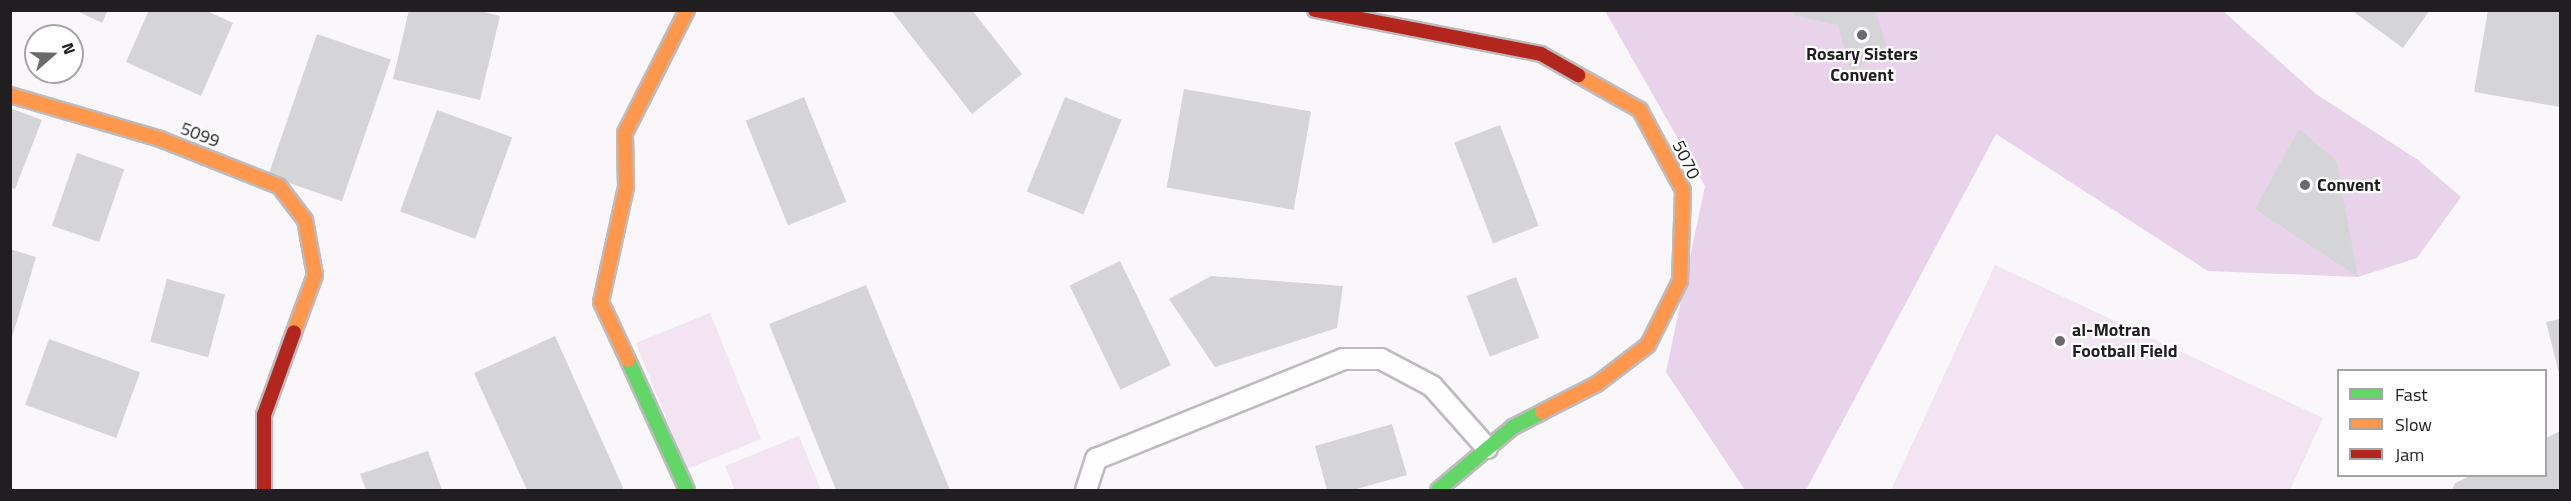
<!DOCTYPE html>
<html>
<head>
<meta charset="utf-8">
<style>
	body { margin:0 }
	#map { position:relative; width:2571px; height:501px; overflow:hidden; background:#faf7fa; font-family:"Titillium Web",sans-serif }
	div>[style] { position:absolute }
	[style*='--x'] { left:calc(var(--x)*1px); top:calc(var(--y)*1px); width:calc(var(--w)*1px); rotate:calc(var(--a)*1deg) }
	.green>* { inset:0; background:#f2e4f3; transform-origin:0 0 }
	.forest>* { inset:0; background:#e8d3ea }
	.building>* { inset:0; background:#d5d5d7; transform-origin:0 0 }
	.roads { filter:drop-shadow(2px 0 #bdbbbd) drop-shadow(-2px 0 #bdbbbd) drop-shadow(0 2px #bdbbbd) drop-shadow(0 -2px #bdbbbd) }
	.lane>* { height:20px; margin:-10px; padding:0 10px; transform-origin:10px; border-radius:10px; background:#fefefe }
	.fast>* { height:14px; margin:-7px; padding:0 7px; transform-origin:7px; border-radius:7px; background:#63d668 }
	.slow>* { height:14px; margin:-7px; padding:0 7px; transform-origin:7px; border-radius:7px; background:#ff974d }
	.jam>* { height:14px; margin:-7px; padding:0 7px; transform-origin:7px; border-radius:7px; background:#b3261e }
	.dots>* { width:16px; height:16px; translate:-50% -50%; box-sizing:border-box; border:3px solid #fff; border-radius:50% }
	span { translate:-50% -50%; white-space:nowrap; text-align:center; line-height:1.15; -webkit-text-stroke:4.5px #fff; paint-order:stroke }
	.poi-label { font-size:18px; color:#201e20; font-weight:700 }
	.left { translate:0 -50%; text-align:left }
	.street-label { font-size:18px; color:#201e20 }
	.frame { position:absolute; inset:0; border:12px solid #201e20; pointer-events:none }
	.legend { position:absolute; left:2337px; top:369px; width:210px; height:108px; box-sizing:border-box; background:#fff; border:2px solid #a6a5a6; margin:0; padding:8px 10px; list-style:none; font-size:18px; color:#201e20 }
	.legend li { display:flex; align-items:center; gap:12px; height:30px }
	.legend b { width:30px; border:2px solid #a6a5a6 }
	.north { position:absolute; left:24px; top:24px; width:60px; height:60px; box-sizing:border-box; background:#fff; border:2px solid #a6a5a6; border-radius:50%; rotate:70deg; font-size:16px; font-weight:700; line-height:24px; text-align:center; color:#201e20 }
	.north::after { content:''; display:block; margin:auto; width:21px; height:27px; background:#6c6a6c; clip-path:polygon(50% 0,100% 100%,50% 72%,0 100%) }
</style>
</head>
<body>
<div id="map">
	<div class="green">
		<div style="clip-path:polygon(1995px 265px,2323px 418px,2290px 490px,1891px 490px)"></div>
		<div style="left:710px;top:313px;width:136px;height:80px;rotate:68deg"></div>
		<div style="clip-path:polygon(799px 436px,821px 490px,735px 490px,725px 466px)"></div>
	</div>
	<div class="forest">
		<div style="clip-path:polygon(1605px 11px,2223px 11px,2316px 94px,2418px 160px,2461px 197px,2417px 258px,2358px 277px,2208px 271px,1996px 134px,1806px 490px,1745px 490px,1666px 372px,1705px 186px)"></div>
	</div>
	<div class="building">
		<div style="clip-path:polygon(75px 10px,108px 10px,102px 23px)"></div>
		<div style="clip-path:polygon(149px 10px,205px 10px,233px 23px,201px 96px,126px 62px)"></div>
		<div style="clip-path:polygon(409px 10px,477px 10px,500px 16px,480px 100px,393px 79px)"></div>
		<div style="clip-path:polygon(891px 10px,972px 10px,1022px 74px,972px 114px)"></div>
		<div style="clip-path:polygon(1792px 10px,1875px 10px,1886px 45px,1851px 74px,1838px 25px,1793px 15px)"></div>
		<div style="clip-path:polygon(2351px 10px,2430px 10px,2403px 48px)"></div>
		<div style="clip-path:polygon(2488px 10px,2560px 10px,2560px 107px,2474px 92px)"></div>
		<div style="left:317px;top:34px;width:78px;height:150px;rotate:19deg"></div>
		<div style="left:1184px;top:89px;width:129px;height:100px;rotate:10deg"></div>
		<div style="left:804px;top:97px;width:113px;height:63px;rotate:68deg"></div>
		<div style="left:1065px;top:97px;width:61px;height:102px;rotate:22deg"></div>
		<div style="clip-path:polygon(10px 108px,42px 120px,15px 189px,10px 187px)"></div>
		<div style="left:437px;top:110px;width:80px;height:108px;rotate:20deg"></div>
		<div style="left:1500px;top:125px;width:108px;height:49px;rotate:69deg"></div>
		<div style="clip-path:polygon(2299px 129px,2336px 160px,2358px 277px,2255px 209px)"></div>
		<div style="left:77px;top:153px;width:50px;height:77px;rotate:19deg"></div>
		<div style="clip-path:polygon(10px 249px,36px 257px,11px 341px,10px 341px)"></div>
		<div style="left:1120px;top:261px;width:116px;height:56px;rotate:64deg"></div>
		<div style="clip-path:polygon(1211px 276px,1343px 286px,1337px 328px,1215px 367px,1169px 299px)"></div>
		<div style="left:1516px;top:277px;width:65px;height:53px;rotate:69deg"></div>
		<div style="left:167px;top:279px;width:60px;height:65px;rotate:15deg"></div>
		<div style="clip-path:polygon(866px 285px,950px 490px,836px 490px,769px 324px)"></div>
		<div style="clip-path:polygon(2560px 319px,2560px 377px,2546px 322px)"></div>
		<div style="clip-path:polygon(555px 336px,624px 490px,527px 490px,474px 373px)"></div>
		<div style="left:49px;top:339px;width:97px;height:70px;rotate:20deg"></div>
		<div style="clip-path:polygon(1392px 424px,1407px 475px,1353px 490px,1327px 490px,1315px 446px)"></div>
		<div style="clip-path:polygon(2560px 431px,2560px 490px,2452px 490px,2455px 483px,2470px 476px,2546px 476px,2546px 438px)"></div>
		<div style="clip-path:polygon(428px 451px,442px 490px,366px 490px,360px 474px)"></div>
	</div>
	<div class="roads">
		<div class="lane">
			<div style="--x:1086;--y:490;--w:33;--a:-72"></div>
			<div style="--x:1096;--y:459;--w:266;--a:-22"></div>
			<div style="--x:1343;--y:359;--w:38;--a:0"></div>
			<div style="--x:1381;--y:359;--w:58;--a:27.9"></div>
			<div style="--x:1432;--y:386;--w:83;--a:48.4"></div>
		</div>
		<div class="fast">
			<div style="--x:628;--y:360;--w:143;--a:65.6"></div>
			<div style="--x:1438;--y:490;--w:98;--a:-40"></div>
			<div style="--x:1513;--y:427;--w:33;--a:-27"></div>
		</div>
		<div class="slow">
			<div style="--x:10;--y:95;--w:156;--a:16.3"></div>
			<div style="--x:160;--y:139;--w:128;--a:21.6"></div>
			<div style="--x:279;--y:186;--w:43;--a:52.6"></div>
			<div style="--x:305;--y:220;--w:56;--a:79.7"></div>
			<div style="--x:315;--y:275;--w:61;--a:110.2"></div>
			<div style="--x:628;--y:360;--w:64;--a:-115"></div>
			<div style="--x:601;--y:302;--w:118;--a:-77.7"></div>
			<div style="--x:626;--y:187;--w:54;--a:-91.1"></div>
			<div style="--x:625;--y:133;--w:138;--a:-63.2"></div>
			<div style="--x:1542;--y:412;--w:62;--a:-27"></div>
			<div style="--x:1597;--y:384;--w:64;--a:-37.4"></div>
			<div style="--x:1648;--y:345;--w:72;--a:-63.4"></div>
			<div style="--x:1680;--y:281;--w:91;--a:-88.1"></div>
			<div style="--x:1683;--y:190;--w:91;--a:-118.3"></div>
			<div style="--x:1640;--y:110;--w:71;--a:-150.6"></div>
		</div>
		<div class="jam">
			<div style="--x:1315;--y:10;--w:230;--a:11"></div>
			<div style="--x:1541;--y:54;--w:43;--a:29.6"></div>
			<div style="--x:264;--y:490;--w:75;--a:-90"></div>
			<div style="--x:264;--y:415;--w:88;--a:-70.1"></div>
		</div>
	</div>
	<div class="dots">
		<div style="left:1862px;top:35px;background:#6c6a6c"></div>
		<div style="left:2305px;top:185px;background:#6c6a6c"></div>
		<div style="left:2060px;top:341px;background:#6c6a6c"></div>
	</div>
	<div class="poi-label">
		<span style="left:1862px;top:65px">Rosary Sisters<br>Convent</span>
		<span class="left" style="left:2317px;top:185px">Convent</span>
		<span class="left" style="left:2072px;top:341px">al-Motran<br>Football Field</span>
	</div>
	<div class="street-label">
		<span style="left:200px;top:135px;rotate:21deg">5099</span>
		<span style="left:1686px;top:160px;rotate:64deg">5070</span>
	</div>
	<div class="frame"></div>
	<ul class="legend">
	<li><b style="height:8px;background:#63d668"></b>Fast</li>
	<li><b style="height:8px;background:#ff974d"></b>Slow</li>
	<li><b style="height:8px;background:#b3261e"></b>Jam</li>
	</ul>
	<div class="north">N</div>
</div>
</body>
</html>
